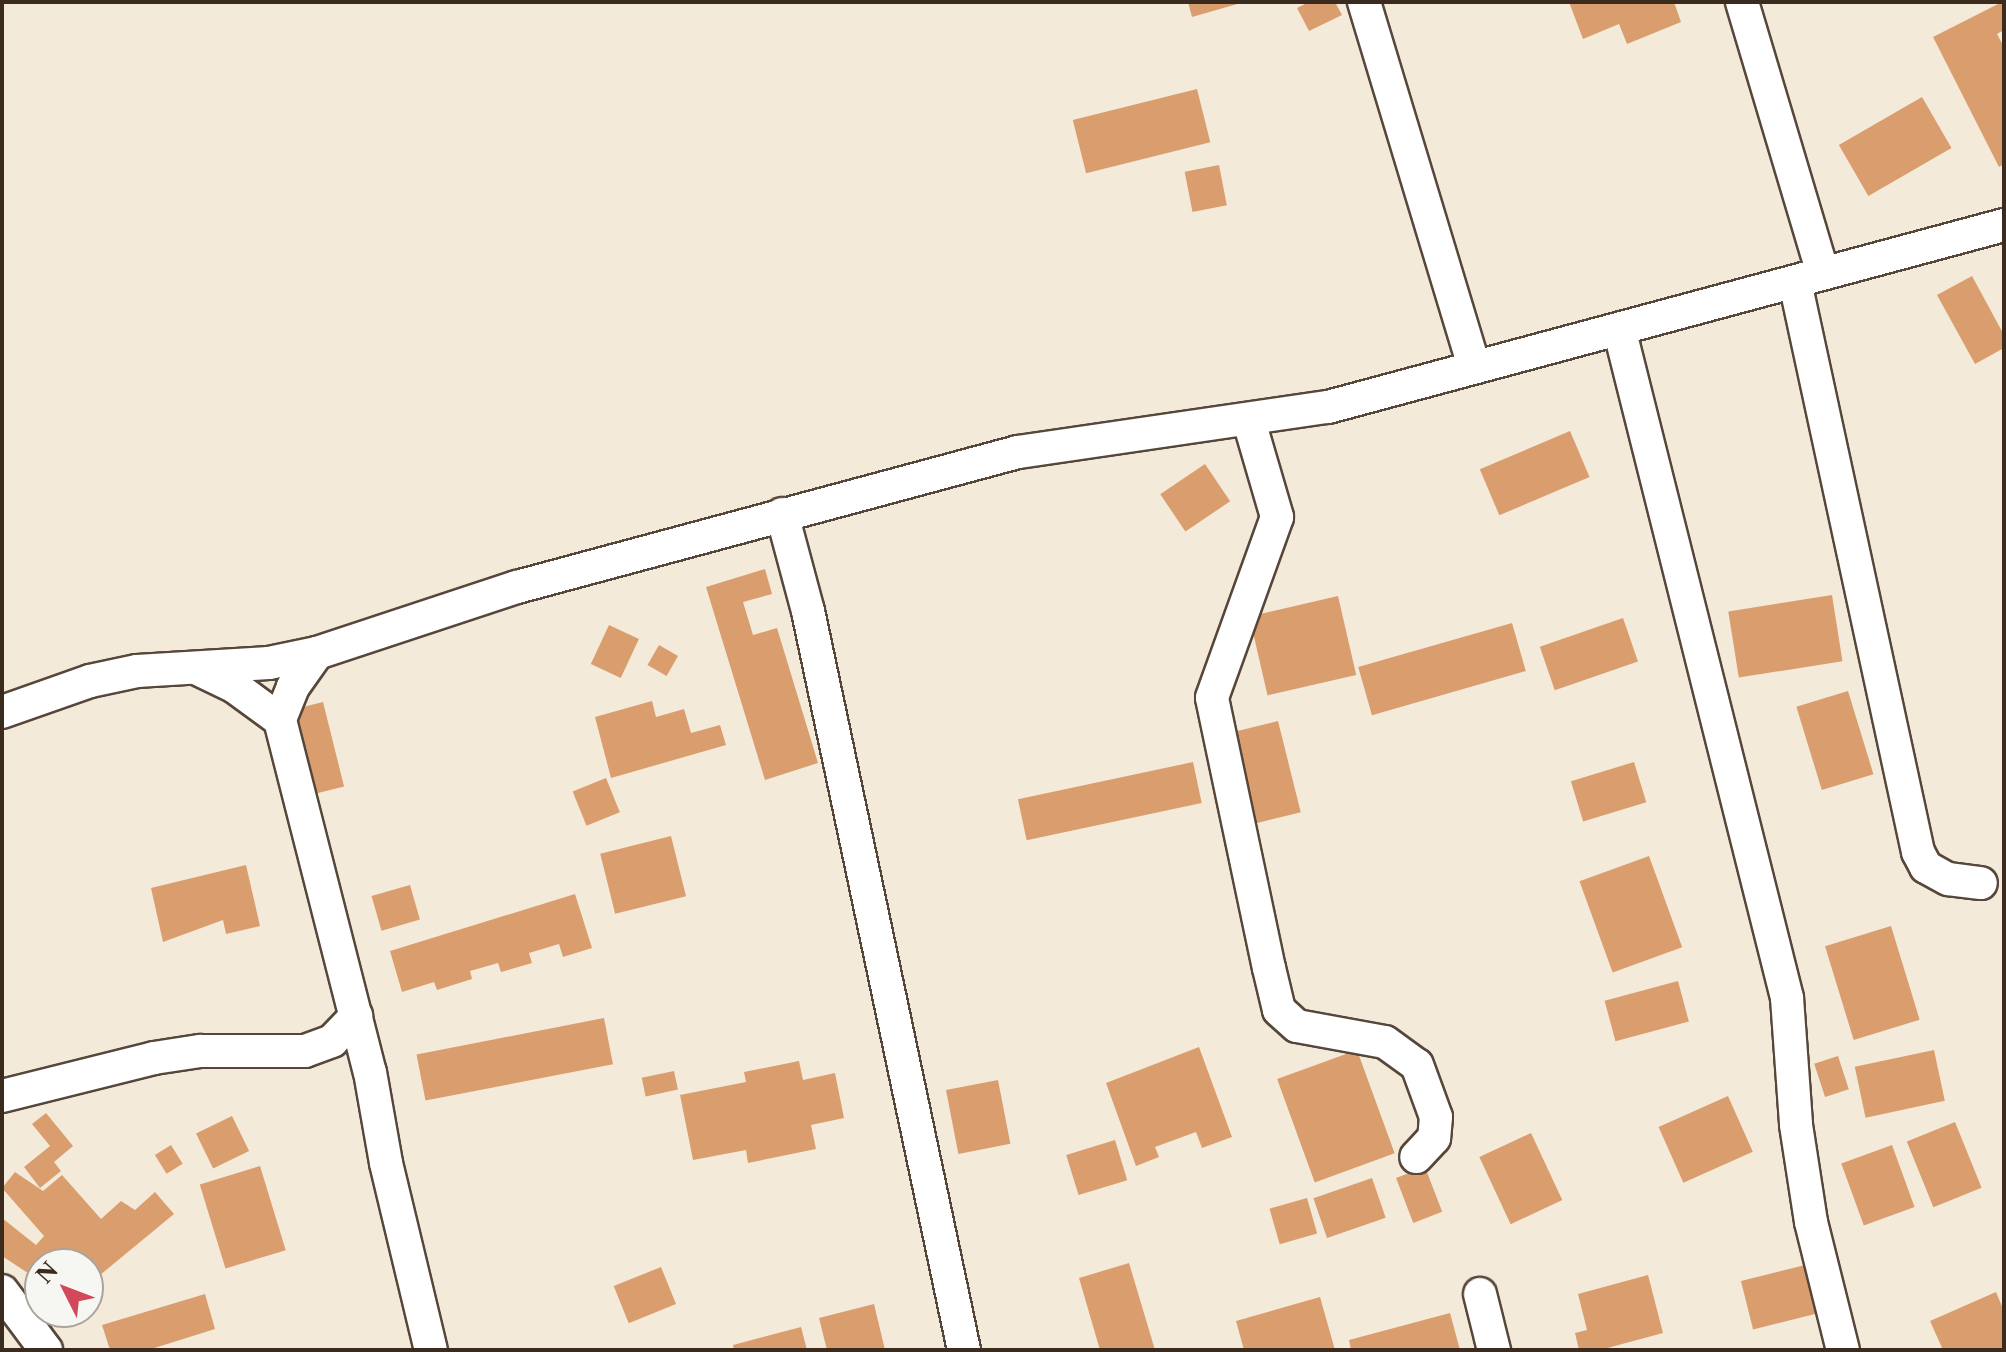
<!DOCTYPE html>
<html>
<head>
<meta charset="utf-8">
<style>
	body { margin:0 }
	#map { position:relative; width:2006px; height:1352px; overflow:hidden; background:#f4eada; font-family:"Libre Caslon Text",serif }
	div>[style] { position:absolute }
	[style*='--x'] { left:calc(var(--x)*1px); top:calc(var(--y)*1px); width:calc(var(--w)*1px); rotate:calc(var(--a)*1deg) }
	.building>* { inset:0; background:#da9e6e; transform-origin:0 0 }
	.roads { filter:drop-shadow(2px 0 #57473a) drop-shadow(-2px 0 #57473a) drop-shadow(0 2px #57473a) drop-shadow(0 -2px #57473a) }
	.minor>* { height:32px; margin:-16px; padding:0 16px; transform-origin:16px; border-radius:16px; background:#fff }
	span { translate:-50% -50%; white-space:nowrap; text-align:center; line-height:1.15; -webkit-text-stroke:7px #f6f6f2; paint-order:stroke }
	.frame { position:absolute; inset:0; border:4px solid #3b2a1e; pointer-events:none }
	.north { position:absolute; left:24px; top:1248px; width:80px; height:80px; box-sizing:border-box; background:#f6f6f2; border:2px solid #aba49d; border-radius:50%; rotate:312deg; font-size:22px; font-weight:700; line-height:32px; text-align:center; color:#3b2a1e }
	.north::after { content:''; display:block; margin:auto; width:28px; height:36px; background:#d1495b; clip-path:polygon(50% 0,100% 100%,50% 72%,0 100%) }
</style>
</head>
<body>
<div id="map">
	<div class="building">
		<div style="clip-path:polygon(1188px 2px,1241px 2px,1241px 3px,1192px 17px)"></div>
		<div style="clip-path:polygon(1309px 2px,1335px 2px,1342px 15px,1309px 31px,1297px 8px)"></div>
		<div style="clip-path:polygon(1569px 2px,1674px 2px,1681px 22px,1627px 44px,1619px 24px,1583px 39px)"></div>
		<div style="clip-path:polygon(2002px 2px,2004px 30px,1997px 34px,2004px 47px,2004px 164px,1999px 167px,1933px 37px)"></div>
		<div style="left:1197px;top:89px;width:55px;height:128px;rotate:76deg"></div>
		<div style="left:1922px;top:97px;width:59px;height:96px;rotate:60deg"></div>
		<div style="left:1219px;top:165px;width:41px;height:35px;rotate:79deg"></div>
		<div style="clip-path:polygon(1972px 276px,2004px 335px,2004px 348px,1975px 364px,1937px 295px)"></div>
		<div style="left:1570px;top:431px;width:50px;height:98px;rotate:67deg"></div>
		<div style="left:1205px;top:464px;width:45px;height:54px;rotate:56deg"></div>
		<div style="clip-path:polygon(765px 569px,772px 594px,743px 602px,753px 635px,777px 628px,818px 763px,765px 780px,706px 587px)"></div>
		<div style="left:1832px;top:595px;width:67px;height:105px;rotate:81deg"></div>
		<div style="left:1338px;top:596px;width:81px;height:91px;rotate:77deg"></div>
		<div style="left:1623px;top:618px;width:46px;height:88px;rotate:71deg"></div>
		<div style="left:1512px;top:623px;width:50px;height:160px;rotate:74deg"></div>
		<div style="left:609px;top:625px;width:33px;height:43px;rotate:25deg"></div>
		<div style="left:659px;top:645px;width:22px;height:23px;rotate:30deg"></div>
		<div style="left:1848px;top:691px;width:87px;height:54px;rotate:73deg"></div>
		<div style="clip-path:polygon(652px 701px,656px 717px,684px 709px,691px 733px,720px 725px,726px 745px,611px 778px,595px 717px)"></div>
		<div style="left:323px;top:702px;width:87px;height:31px;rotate:76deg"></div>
		<div style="left:1278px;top:721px;width:94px;height:50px;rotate:76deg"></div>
		<div style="left:1193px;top:762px;width:42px;height:179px;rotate:78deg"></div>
		<div style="left:1634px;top:762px;width:42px;height:66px;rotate:73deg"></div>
		<div style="left:606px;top:778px;width:37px;height:36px;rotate:68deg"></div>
		<div style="left:671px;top:836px;width:62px;height:73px;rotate:76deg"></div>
		<div style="left:1649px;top:856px;width:97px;height:74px;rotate:70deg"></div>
		<div style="clip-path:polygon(246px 865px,260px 926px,226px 934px,223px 920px,163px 942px,151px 888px)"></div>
		<div style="left:410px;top:885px;width:36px;height:40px;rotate:74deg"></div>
		<div style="clip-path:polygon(575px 894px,592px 948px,563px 957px,559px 944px,529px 953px,532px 963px,501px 972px,498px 963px,470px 971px,472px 979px,437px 990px,434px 982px,402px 992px,390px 951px)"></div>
		<div style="left:1891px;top:926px;width:98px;height:69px;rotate:73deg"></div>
		<div style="left:1678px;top:981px;width:42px;height:76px;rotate:75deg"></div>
		<div style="left:604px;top:1018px;width:47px;height:191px;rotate:79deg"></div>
		<div style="clip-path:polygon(1199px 1047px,1232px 1137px,1202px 1148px,1196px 1132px,1155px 1147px,1159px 1157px,1136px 1166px,1106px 1083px)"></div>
		<div style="left:1357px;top:1050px;width:110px;height:85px;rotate:70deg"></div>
		<div style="left:1934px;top:1050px;width:52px;height:81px;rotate:78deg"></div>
		<div style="left:1838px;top:1056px;width:35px;height:25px;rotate:72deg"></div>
		<div style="clip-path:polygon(799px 1061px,803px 1080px,835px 1073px,844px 1118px,811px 1125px,816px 1149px,748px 1163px,746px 1150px,693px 1160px,680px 1095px,746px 1082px,744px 1072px)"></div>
		<div style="left:674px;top:1071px;width:19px;height:33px;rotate:78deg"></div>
		<div style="left:998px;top:1080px;width:65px;height:53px;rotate:79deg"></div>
		<div style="left:1728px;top:1096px;width:61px;height:76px;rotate:66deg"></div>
		<div style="clip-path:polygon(46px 1113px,73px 1146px,54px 1162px,61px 1171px,40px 1188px,24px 1167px,50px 1146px,32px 1124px)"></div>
		<div style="left:232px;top:1116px;width:39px;height:40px;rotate:64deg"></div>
		<div style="left:1955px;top:1122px;width:71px;height:52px;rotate:68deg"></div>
		<div style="left:1531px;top:1133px;width:74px;height:57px;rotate:65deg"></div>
		<div style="left:1115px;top:1140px;width:42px;height:51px;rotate:73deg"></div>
		<div style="left:171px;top:1145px;width:22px;height:19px;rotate:58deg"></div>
		<div style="left:1892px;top:1145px;width:66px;height:54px;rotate:70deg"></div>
		<div style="left:260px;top:1166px;width:88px;height:63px;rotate:73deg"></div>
		<div style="left:1425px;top:1167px;width:48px;height:31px;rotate:69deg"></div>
		<div style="clip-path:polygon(15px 1172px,43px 1191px,62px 1175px,101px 1219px,121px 1201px,135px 1210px,155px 1192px,174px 1214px,88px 1285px,88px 1264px,40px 1264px,40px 1281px,2px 1256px,2px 1218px,36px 1245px,44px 1236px,2px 1188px)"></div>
		<div style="left:1372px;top:1178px;width:42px;height:62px;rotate:71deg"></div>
		<div style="left:1307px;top:1198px;width:37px;height:39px;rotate:74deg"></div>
		<div style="clip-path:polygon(1129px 1263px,1155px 1350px,1100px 1350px,1079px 1278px)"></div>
		<div style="left:1805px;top:1265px;width:50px;height:66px;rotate:76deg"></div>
		<div style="left:661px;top:1267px;width:40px;height:51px;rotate:68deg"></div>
		<div style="clip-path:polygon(1648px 1275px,1663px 1333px,1600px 1350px,1579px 1350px,1575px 1333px,1587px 1330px,1578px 1294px)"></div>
		<div style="clip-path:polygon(1996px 1292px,2004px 1311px,2004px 1349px,1943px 1350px,1930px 1321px)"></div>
		<div style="clip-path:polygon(205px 1294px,215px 1329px,148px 1350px,110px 1350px,102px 1325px)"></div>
		<div style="clip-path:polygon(1320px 1297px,1335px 1350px,1244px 1350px,1236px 1321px)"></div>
		<div style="clip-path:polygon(874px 1304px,885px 1350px,827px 1350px,819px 1318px)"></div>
		<div style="clip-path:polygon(1450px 1313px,1460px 1350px,1351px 1350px,1349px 1340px)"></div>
		<div style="clip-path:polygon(801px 1327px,807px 1350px,734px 1350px,733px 1345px)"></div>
	</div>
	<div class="roads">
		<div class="minor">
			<div style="--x:1364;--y:2;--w:381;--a:73.2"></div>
			<div style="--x:1742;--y:2;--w:283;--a:73.4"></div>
			<div style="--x:1795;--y:282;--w:583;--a:77.82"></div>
			<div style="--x:1918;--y:852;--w:17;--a:62"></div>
			<div style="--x:1926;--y:867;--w:25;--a:29"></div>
			<div style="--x:1948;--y:879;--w:33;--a:7"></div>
			<div style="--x:1620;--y:332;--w:687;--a:75.92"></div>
			<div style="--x:1787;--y:998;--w:127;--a:85.9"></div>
			<div style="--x:1796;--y:1125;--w:98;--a:81.2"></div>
			<div style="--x:1811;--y:1222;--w:132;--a:76"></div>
			<div style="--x:1249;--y:421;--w:100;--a:73.7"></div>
			<div style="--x:1277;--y:517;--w:192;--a:109.8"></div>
			<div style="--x:1212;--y:698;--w:276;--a:78.1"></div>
			<div style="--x:1269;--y:968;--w:43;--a:76.6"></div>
			<div style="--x:1279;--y:1010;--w:24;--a:42"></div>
			<div style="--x:1297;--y:1026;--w:89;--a:10.3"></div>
			<div style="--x:1385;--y:1042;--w:39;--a:36"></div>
			<div style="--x:1417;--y:1065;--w:55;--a:69.9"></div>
			<div style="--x:1436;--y:1117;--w:21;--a:95"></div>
			<div style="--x:1434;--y:1138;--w:26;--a:133"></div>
			<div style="--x:782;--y:514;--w:100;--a:75"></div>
			<div style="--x:808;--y:611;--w:755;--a:78.08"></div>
			<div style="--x:317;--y:653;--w:42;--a:125.2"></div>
			<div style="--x:293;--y:687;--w:35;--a:112"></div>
			<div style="--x:280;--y:720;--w:363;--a:75.7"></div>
			<div style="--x:370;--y:1072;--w:92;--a:80"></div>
			<div style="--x:386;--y:1163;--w:192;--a:76.5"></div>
			<div style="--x:198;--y:669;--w:41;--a:25.9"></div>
			<div style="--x:235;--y:687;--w:56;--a:36.3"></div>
			<div style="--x:2;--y:712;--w:93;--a:-19.4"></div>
			<div style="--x:90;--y:681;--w:48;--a:-12"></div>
			<div style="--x:137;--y:671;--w:132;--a:-3.5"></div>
			<div style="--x:269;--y:663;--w:49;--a:-11.8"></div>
			<div style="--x:317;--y:653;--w:211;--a:-18.3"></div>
			<div style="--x:517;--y:587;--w:519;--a:-15.08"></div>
			<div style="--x:1018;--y:452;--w:313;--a:-8.3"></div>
			<div style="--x:1328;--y:407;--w:700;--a:-15.07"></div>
			<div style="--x:2;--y:1096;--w:157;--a:-14"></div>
			<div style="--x:154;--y:1058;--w:47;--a:-8.7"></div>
			<div style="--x:200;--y:1051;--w:105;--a:0"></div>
			<div style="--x:305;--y:1051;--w:29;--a:-20"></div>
			<div style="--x:332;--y:1041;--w:35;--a:-46"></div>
			<div style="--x:2;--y:1291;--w:74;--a:53.3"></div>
			<div style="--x:1480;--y:1294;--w:58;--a:76"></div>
		</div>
	</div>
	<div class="frame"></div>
	<div class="north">N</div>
</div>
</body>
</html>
